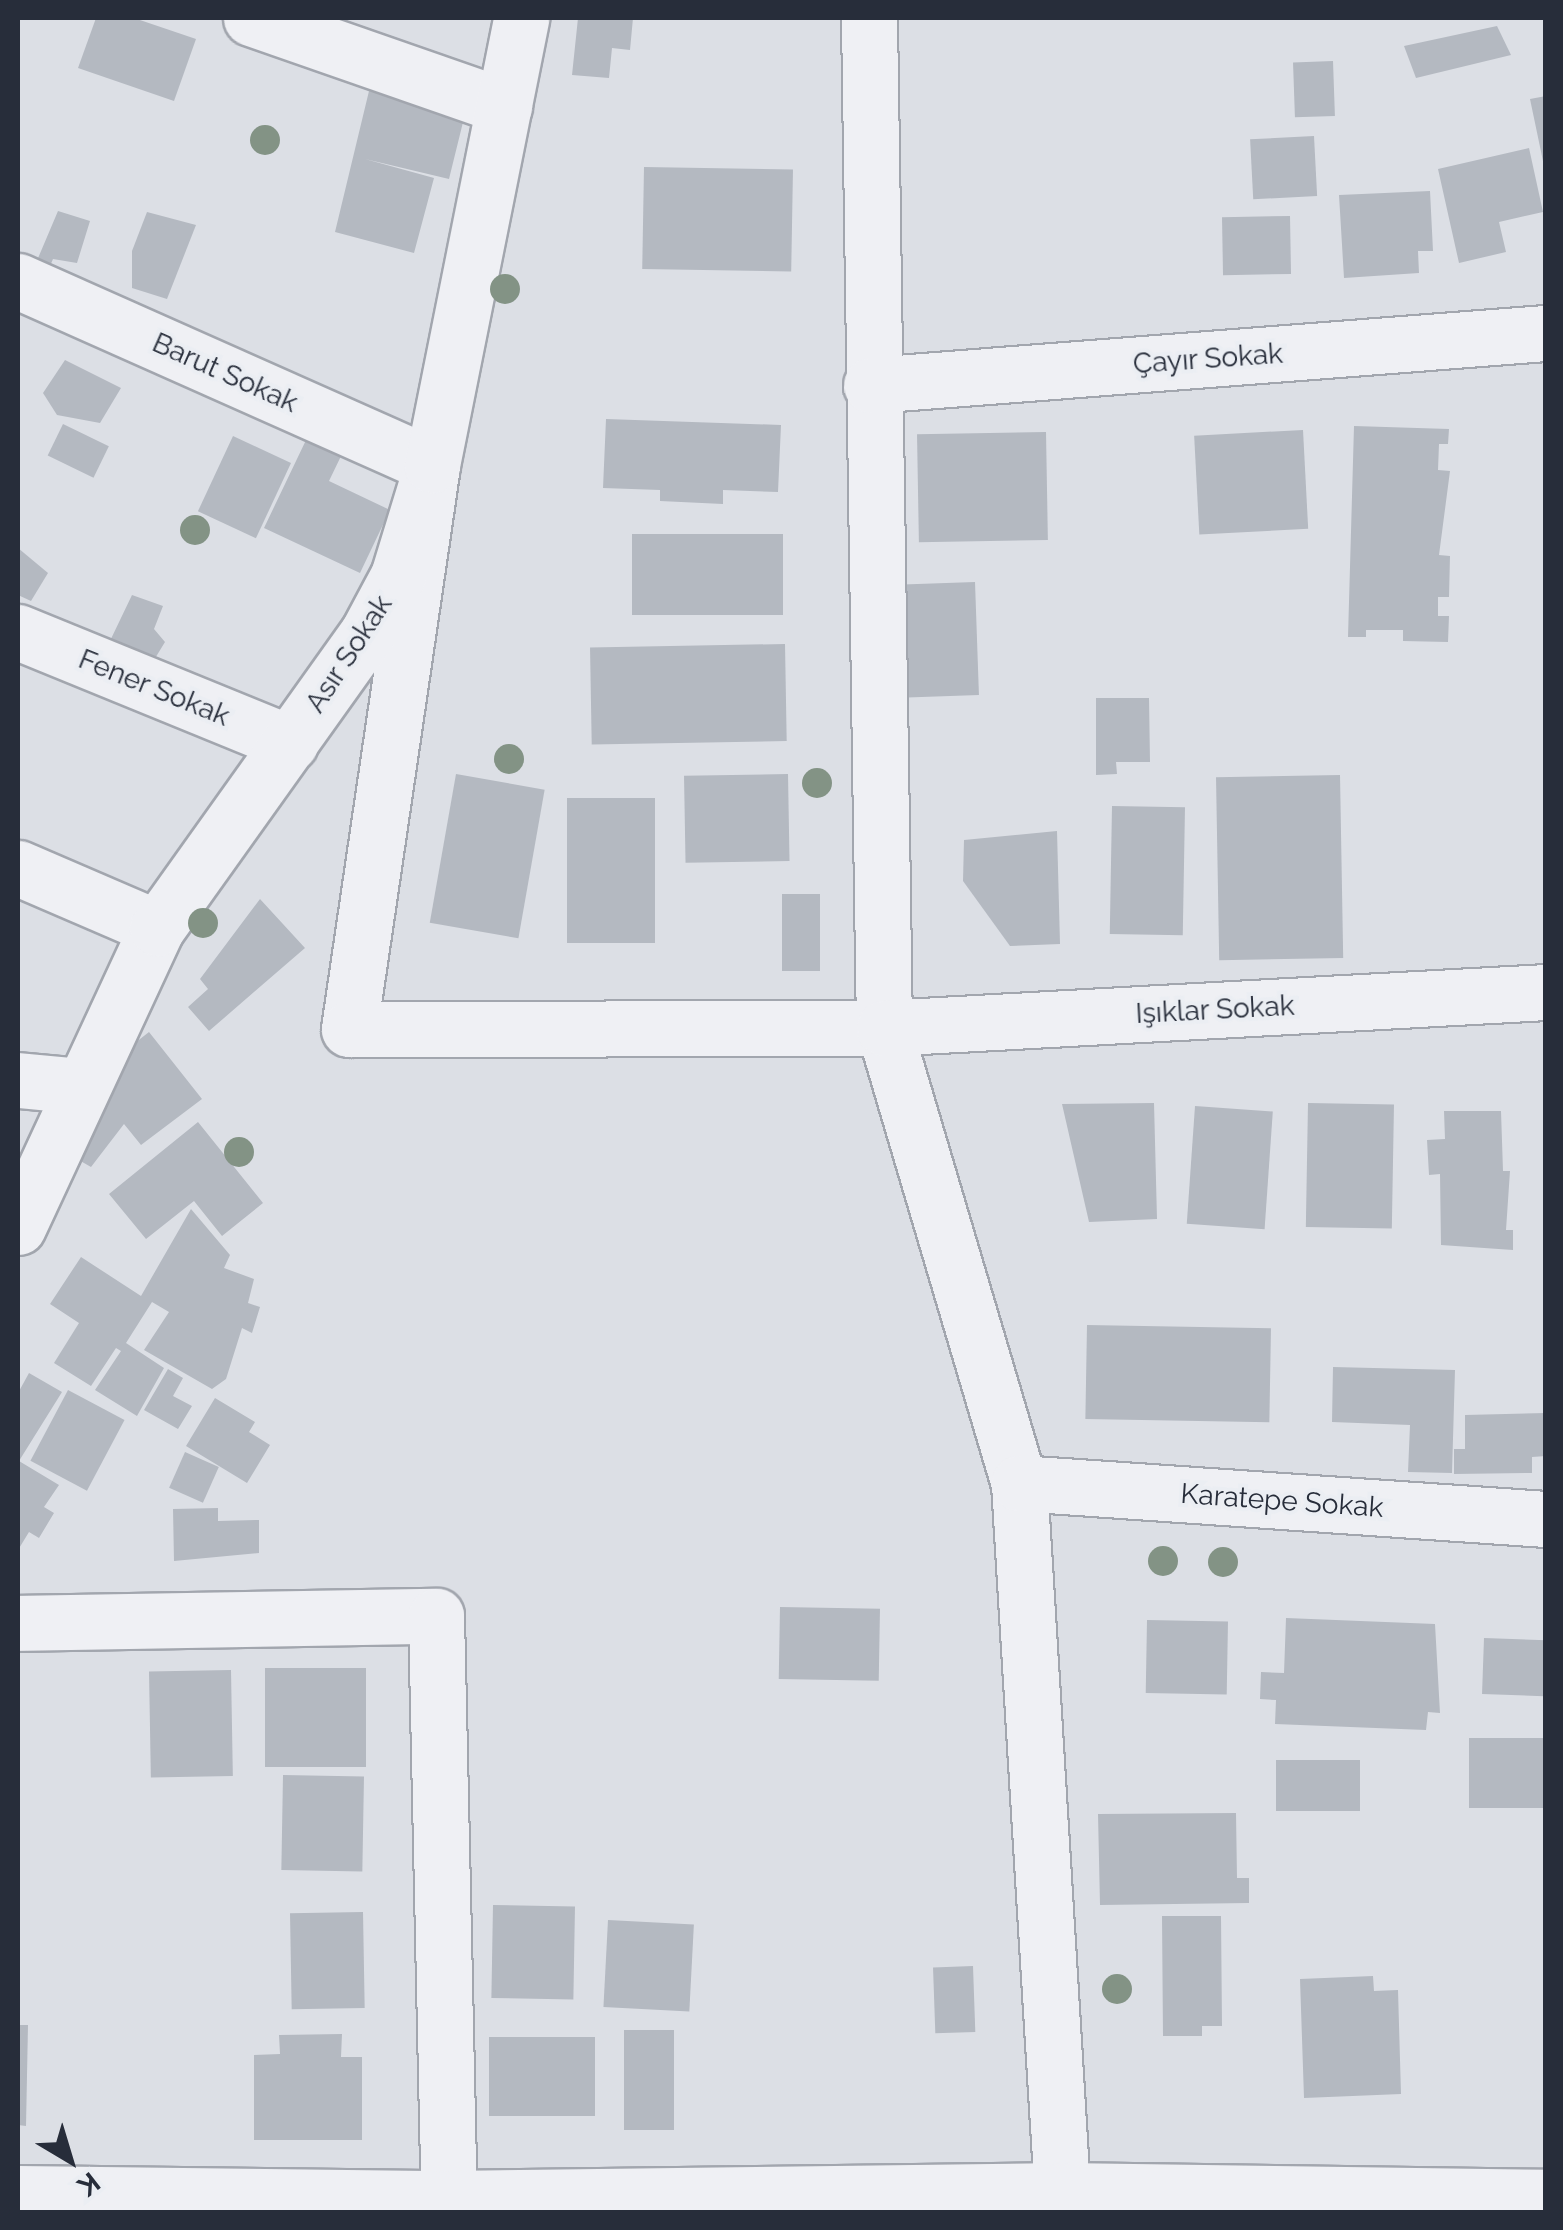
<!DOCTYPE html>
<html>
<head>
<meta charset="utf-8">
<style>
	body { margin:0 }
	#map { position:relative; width:1563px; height:2230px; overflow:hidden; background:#dcdfe5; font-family:Raleway,sans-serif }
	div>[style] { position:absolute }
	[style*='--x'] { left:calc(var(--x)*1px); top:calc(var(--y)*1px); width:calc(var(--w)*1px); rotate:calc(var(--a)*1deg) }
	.building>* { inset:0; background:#b4b9c1; transform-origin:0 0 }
	.roads { filter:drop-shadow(2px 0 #a2a6ae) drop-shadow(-2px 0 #a2a6ae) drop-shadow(0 2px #a2a6ae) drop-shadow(0 -2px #a2a6ae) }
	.minor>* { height:55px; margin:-27.5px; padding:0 27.5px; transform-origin:27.5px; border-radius:27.5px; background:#eff0f4 }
	.trees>* { width:30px; height:30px; margin:-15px; border-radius:50%; background:#839385 }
	span { translate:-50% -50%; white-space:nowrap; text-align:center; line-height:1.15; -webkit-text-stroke:8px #ebeef3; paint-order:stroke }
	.street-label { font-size:28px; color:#272d3a }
	.frame { position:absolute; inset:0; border:20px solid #272d3a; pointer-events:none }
	.north { position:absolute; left:20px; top:2110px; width:100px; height:100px; -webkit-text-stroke:8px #ebeef3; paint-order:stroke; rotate:142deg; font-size:28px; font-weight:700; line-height:40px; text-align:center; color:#272d3a }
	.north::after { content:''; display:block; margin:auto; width:35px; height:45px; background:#272d3a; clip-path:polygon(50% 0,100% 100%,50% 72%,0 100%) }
</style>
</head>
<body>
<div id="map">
	<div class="building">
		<div style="clip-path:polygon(96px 18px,134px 18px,196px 39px,174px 101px,78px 68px)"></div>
		<div style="clip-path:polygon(578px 18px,633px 18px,630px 50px,612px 48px,609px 78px,572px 75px)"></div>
		<div style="clip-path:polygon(1497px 26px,1511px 55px,1416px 78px,1404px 46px)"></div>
		<div style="left:1333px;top:61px;width:55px;height:40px;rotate:88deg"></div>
		<div style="clip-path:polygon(369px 91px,465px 114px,449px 179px,365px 159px,434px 178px,414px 253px,335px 232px)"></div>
		<div style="clip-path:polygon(1546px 96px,1546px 166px,1544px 166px,1530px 99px)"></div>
		<div style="left:1314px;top:136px;width:60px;height:64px;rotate:87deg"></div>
		<div style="clip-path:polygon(1529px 148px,1543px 212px,1499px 222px,1506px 252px,1459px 263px,1438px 169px)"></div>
		<div style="left:644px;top:167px;width:149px;height:102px;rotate:1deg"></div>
		<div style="clip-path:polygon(1430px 191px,1433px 251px,1418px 251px,1419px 273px,1344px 278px,1339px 195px)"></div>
		<div style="clip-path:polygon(58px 211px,90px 221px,77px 263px,53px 259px,47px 273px,33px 270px)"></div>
		<div style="clip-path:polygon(147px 212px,196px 225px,167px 299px,132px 288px,132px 251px)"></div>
		<div style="left:1290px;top:216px;width:58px;height:68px;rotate:89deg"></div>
		<div style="clip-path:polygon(65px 360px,121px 388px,100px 423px,57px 415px,43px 393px)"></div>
		<div style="clip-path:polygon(606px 419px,781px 425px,778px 492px,723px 490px,723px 504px,660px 501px,660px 490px,603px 488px)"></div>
		<div style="left:63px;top:424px;width:51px;height:35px;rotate:26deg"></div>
		<div style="clip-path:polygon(1354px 426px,1449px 429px,1448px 444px,1439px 444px,1438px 470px,1450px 471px,1439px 555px,1450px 556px,1449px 597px,1438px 597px,1438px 616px,1449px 616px,1448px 642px,1403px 641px,1403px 630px,1366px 630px,1366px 637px,1348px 637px)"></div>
		<div style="left:1303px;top:430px;width:99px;height:109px;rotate:87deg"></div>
		<div style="left:1046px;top:432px;width:108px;height:129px;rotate:89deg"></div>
		<div style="left:233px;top:436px;width:64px;height:83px;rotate:25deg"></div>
		<div style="clip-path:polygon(307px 438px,342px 454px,329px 481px,390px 510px,360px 573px,264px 528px)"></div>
		<div style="left:783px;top:534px;width:81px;height:151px;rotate:90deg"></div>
		<div style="clip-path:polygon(18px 548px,48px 573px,31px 601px,18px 595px)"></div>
		<div style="left:975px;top:582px;width:113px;height:72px;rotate:88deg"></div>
		<div style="clip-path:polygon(132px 595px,163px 606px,154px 629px,165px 642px,154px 660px,109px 643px)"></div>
		<div style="left:785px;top:644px;width:97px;height:195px;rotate:89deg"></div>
		<div style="clip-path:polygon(1096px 698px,1149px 698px,1150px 762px,1116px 762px,1117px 774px,1096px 775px)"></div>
		<div style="left:456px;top:774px;width:90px;height:151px;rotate:10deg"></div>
		<div style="left:788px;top:774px;width:87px;height:104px;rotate:89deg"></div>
		<div style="left:1340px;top:775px;width:183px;height:124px;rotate:89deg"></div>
		<div style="left:567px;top:798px;width:88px;height:145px"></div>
		<div style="left:1112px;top:806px;width:73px;height:128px;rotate:1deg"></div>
		<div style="clip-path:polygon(1057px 831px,1060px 944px,1010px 946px,963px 881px,964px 840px)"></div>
		<div style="left:820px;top:894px;width:77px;height:38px;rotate:90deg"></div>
		<div style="clip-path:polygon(260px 899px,305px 948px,209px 1031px,188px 1007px,208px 989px,200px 979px)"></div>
		<div style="clip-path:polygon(149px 1032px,202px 1099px,141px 1145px,124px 1124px,91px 1167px,70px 1155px,112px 1061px)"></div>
		<div style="clip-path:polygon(1154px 1103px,1157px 1219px,1089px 1222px,1062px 1104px)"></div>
		<div style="left:1308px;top:1103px;width:86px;height:124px;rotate:1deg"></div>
		<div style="left:1195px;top:1106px;width:78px;height:118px;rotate:4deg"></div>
		<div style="clip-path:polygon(1444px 1111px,1501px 1111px,1503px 1171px,1510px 1171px,1506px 1230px,1513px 1230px,1513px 1250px,1441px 1245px,1440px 1174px,1429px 1175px,1427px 1140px,1445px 1139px)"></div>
		<div style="clip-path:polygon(198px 1122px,263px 1203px,222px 1236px,194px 1201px,146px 1239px,109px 1194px)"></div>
		<div style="clip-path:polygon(191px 1209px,230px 1255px,224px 1268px,254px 1279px,248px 1303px,260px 1307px,252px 1333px,242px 1328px,226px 1379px,212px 1389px,144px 1350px,169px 1312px,152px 1302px,126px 1343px,164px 1368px,137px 1416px,95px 1390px,121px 1351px,116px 1348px,91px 1386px,54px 1363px,79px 1323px,50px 1304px,81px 1257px,141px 1296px)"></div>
		<div style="left:1087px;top:1325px;width:184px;height:94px;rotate:1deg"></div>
		<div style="clip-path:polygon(1333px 1367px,1455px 1370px,1452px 1473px,1408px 1472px,1410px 1425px,1332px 1422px)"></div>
		<div style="clip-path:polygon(168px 1369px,183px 1378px,173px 1396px,192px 1406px,178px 1429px,144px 1410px)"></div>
		<div style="clip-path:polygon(29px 1373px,62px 1392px,19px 1461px,59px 1485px,44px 1507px,54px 1513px,39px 1538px,29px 1532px,18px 1550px,18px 1393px)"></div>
		<div style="left:68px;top:1390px;width:64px;height:80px;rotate:28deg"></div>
		<div style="clip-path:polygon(215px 1398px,255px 1422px,249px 1432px,270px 1445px,247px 1483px,186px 1446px)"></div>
		<div style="clip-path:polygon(1546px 1413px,1546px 1456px,1532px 1457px,1532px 1473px,1454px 1474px,1454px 1449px,1465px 1449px,1465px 1415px)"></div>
		<div style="left:185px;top:1452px;width:37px;height:39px;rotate:24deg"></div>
		<div style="clip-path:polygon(218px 1508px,218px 1521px,259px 1520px,259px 1553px,174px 1561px,173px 1509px)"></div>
		<div style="left:780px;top:1607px;width:100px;height:72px;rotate:1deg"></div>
		<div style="clip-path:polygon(1286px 1618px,1435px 1624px,1440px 1713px,1428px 1712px,1426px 1730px,1275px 1724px,1276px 1700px,1260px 1699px,1261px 1672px,1284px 1673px)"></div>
		<div style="left:1147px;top:1620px;width:81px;height:73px;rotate:1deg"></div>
		<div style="left:1484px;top:1638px;width:62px;height:56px;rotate:2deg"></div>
		<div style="left:366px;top:1668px;width:99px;height:101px;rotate:90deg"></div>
		<div style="left:231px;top:1670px;width:106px;height:82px;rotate:89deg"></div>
		<div style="left:1469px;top:1738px;width:77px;height:70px"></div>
		<div style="left:1276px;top:1760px;width:84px;height:51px"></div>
		<div style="left:283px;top:1775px;width:81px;height:95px;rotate:1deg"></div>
		<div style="clip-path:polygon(1236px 1813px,1237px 1878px,1249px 1878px,1249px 1903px,1100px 1905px,1098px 1814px)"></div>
		<div style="left:493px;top:1905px;width:82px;height:93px;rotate:1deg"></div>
		<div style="left:363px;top:1912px;width:96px;height:73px;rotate:89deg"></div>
		<div style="clip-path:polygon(1162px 1916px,1221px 1916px,1222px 2026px,1202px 2026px,1202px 2036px,1163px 2036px)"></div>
		<div style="left:608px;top:1920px;width:86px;height:87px;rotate:3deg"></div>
		<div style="left:973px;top:1966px;width:66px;height:40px;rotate:88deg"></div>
		<div style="clip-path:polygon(1373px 1976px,1374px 1991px,1398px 1990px,1401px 2094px,1304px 2098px,1300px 1979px)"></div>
		<div style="clip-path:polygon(18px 2025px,28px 2025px,26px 2126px,18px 2125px)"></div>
		<div style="left:624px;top:2030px;width:50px;height:100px"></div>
		<div style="clip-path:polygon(342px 2034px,341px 2057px,362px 2057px,362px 2140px,254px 2140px,254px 2055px,280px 2054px,279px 2035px)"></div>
		<div style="left:595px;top:2037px;width:79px;height:106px;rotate:90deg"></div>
	</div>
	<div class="roads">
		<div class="minor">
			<div style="--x:251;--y:18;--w:268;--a:19.2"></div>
			<div style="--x:869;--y:18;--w:1010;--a:89.15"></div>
			<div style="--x:884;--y:1028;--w:475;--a:73.5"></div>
			<div style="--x:1019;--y:1483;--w:708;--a:86.52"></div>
			<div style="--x:18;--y:281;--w:453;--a:24"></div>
			<div style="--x:432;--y:465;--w:570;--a:98.37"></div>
			<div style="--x:349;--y:1029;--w:535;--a:-0.11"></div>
			<div style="--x:884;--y:1028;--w:663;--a:-3.11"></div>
			<div style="--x:871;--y:385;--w:677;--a:-4.41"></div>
			<div style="--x:18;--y:632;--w:294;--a:22.2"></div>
			<div style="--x:18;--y:868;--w:151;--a:23.3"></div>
			<div style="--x:18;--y:1080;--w:62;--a:5.5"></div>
			<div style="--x:18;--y:1227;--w:330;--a:-65.1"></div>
			<div style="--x:157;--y:928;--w:361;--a:-54.5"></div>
			<div style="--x:367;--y:634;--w:66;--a:-61.9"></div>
			<div style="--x:398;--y:576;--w:116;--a:-73"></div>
			<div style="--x:432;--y:465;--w:456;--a:-78.7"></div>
			<div style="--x:1019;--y:1483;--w:528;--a:3.91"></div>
			<div style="--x:18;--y:1623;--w:418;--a:-1"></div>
			<div style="--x:436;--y:1616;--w:596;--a:88.75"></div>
			<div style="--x:18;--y:2193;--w:431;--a:0.7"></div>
			<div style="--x:449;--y:2198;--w:613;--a:-0.75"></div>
			<div style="--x:1062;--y:2190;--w:484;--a:0.8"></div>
		</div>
	</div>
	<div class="trees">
		<div style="left:265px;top:140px"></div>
		<div style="left:505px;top:289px"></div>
		<div style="left:195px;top:530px"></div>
		<div style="left:509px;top:759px"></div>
		<div style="left:817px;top:783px"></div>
		<div style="left:203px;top:923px"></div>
		<div style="left:239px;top:1152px"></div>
		<div style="left:1163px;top:1561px"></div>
		<div style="left:1223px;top:1562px"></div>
		<div style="left:1117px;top:1989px"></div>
	</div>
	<div class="street-label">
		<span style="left:1208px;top:359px;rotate:-4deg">Çayır Sokak</span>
		<span style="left:225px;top:373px;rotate:24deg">Barut Sokak</span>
		<span style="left:349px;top:654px;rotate:-57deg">Asır Sokak</span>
		<span style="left:154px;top:688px;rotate:22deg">Fener Sokak</span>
		<span style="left:1215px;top:1010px;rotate:-3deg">Işıklar Sokak</span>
		<span style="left:1282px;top:1501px;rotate:4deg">Karatepe Sokak</span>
	</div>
	<div class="frame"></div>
	<div class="north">K</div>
</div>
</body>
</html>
